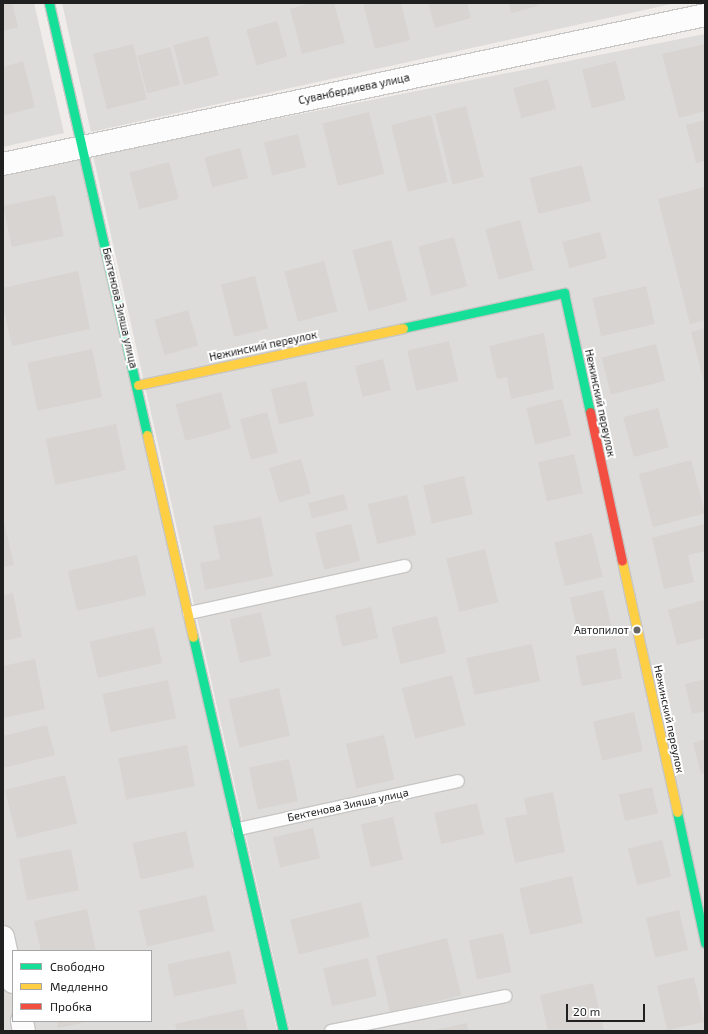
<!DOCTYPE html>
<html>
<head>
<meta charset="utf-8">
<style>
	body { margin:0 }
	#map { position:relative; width:708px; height:1034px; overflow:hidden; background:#efece9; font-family:"Exo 2",sans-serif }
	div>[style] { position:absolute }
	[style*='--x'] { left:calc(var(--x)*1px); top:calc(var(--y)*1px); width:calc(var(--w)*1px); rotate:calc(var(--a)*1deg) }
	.residential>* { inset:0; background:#dedcda }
	.building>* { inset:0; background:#d7d4d1; transform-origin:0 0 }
	.roads { filter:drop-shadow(1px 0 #c7c6c5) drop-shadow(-1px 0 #c7c6c5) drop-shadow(0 1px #c7c6c5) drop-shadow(0 -1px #c7c6c5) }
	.lane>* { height:12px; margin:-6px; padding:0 6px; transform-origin:6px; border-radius:6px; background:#fdfcfc }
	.street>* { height:22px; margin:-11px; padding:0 11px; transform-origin:11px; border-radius:11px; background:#fdfcfc }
	.fast>* { height:9px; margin:-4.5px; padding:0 4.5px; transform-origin:4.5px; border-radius:4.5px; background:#16e098 }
	.slow>* { height:9px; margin:-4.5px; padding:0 4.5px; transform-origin:4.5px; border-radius:4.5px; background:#ffcf43 }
	.jam>* { height:9px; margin:-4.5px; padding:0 4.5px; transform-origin:4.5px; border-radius:4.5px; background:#f24e42 }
	.dots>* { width:11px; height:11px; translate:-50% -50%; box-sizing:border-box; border:2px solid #fff; border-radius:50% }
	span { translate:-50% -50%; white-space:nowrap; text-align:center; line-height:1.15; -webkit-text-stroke:4px #fff; paint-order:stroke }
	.street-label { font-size:11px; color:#202020 }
	.poi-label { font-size:11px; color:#202020 }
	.right { translate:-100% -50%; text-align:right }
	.frame { position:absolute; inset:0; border:4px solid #202020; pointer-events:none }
	.legend { position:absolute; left:12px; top:950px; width:140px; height:72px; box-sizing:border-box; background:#fff; border:1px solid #a6a6a6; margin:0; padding:5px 7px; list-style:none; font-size:12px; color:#202020 }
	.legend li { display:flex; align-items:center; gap:8px; height:20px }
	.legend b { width:20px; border:1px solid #a6a6a6 }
	.scale { position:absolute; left:566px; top:1004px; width:79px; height:18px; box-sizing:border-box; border:2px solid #202020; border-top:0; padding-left:5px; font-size:12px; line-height:14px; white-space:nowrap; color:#202020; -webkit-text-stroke:3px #fff; paint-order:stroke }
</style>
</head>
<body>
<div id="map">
	<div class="residential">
		<div style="clip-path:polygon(3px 3px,34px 3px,64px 133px,3px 147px)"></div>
		<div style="clip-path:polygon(62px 3px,676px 3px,91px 132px)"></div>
		<div style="clip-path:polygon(705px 34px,705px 1031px,290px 1031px,93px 155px)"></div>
		<div style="clip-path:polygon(evenodd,80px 157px,277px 1031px,3px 1031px,3px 174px,80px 157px,13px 951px,151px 951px,151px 1021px,13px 1021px,13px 951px)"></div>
	</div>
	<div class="building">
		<div style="clip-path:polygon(3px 3px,12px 3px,18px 27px,3px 31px)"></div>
		<div style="clip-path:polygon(311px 3px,334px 3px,345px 43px,302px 54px,290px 9px)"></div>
		<div style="clip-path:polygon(363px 3px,401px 3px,410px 40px,375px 49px)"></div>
		<div style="clip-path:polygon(428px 3px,467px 3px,471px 18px,435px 28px)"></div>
		<div style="clip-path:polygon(509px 3px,537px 3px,538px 6px,511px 13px)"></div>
		<div style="left:277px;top:21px;width:37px;height:32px;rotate:74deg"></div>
		<div style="left:208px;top:36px;width:41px;height:36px;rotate:75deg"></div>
		<div style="left:133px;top:44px;width:57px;height:41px;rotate:76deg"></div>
		<div style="clip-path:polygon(705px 44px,705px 111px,679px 118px,662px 54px)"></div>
		<div style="left:170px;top:47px;width:39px;height:34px;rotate:75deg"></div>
		<div style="clip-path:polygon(23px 61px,35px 107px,3px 116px,3px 67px)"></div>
		<div style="left:616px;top:61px;width:40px;height:35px;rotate:76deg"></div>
		<div style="left:548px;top:79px;width:31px;height:36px;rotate:75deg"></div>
		<div style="left:466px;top:106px;width:73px;height:32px;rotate:76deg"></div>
		<div style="left:369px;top:112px;width:64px;height:48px;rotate:76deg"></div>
		<div style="left:431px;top:115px;width:69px;height:41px;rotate:76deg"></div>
		<div style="clip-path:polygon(705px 120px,705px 161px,696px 163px,686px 125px)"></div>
		<div style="left:298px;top:134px;width:34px;height:35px;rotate:76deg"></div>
		<div style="left:240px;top:148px;width:31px;height:37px;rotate:75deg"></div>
		<div style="left:169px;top:162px;width:38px;height:41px;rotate:75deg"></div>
		<div style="left:582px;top:165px;width:37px;height:54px;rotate:76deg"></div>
		<div style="clip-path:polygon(705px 187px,705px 320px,690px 324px,658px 199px)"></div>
		<div style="left:55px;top:195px;width:42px;height:53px;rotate:78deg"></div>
		<div style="left:520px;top:220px;width:52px;height:36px;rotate:75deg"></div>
		<div style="left:600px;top:232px;width:27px;height:39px;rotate:75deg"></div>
		<div style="left:454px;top:237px;width:51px;height:37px;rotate:75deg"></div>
		<div style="left:391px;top:240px;width:63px;height:40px;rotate:75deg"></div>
		<div style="left:324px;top:261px;width:52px;height:41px;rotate:75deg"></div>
		<div style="clip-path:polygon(78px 271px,90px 329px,12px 346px,3px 306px,3px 288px)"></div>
		<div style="left:255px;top:276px;width:54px;height:35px;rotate:76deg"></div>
		<div style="left:646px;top:286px;width:39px;height:55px;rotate:77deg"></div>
		<div style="left:188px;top:310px;width:37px;height:35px;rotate:74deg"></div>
		<div style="clip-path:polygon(705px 328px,705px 382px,704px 382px,691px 332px)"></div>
		<div style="clip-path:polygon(544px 333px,554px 389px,511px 399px,507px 377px,497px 379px,489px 346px)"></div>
		<div style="left:449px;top:341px;width:41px;height:43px;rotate:77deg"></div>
		<div style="left:656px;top:344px;width:38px;height:56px;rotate:76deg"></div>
		<div style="left:92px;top:349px;width:49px;height:66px;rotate:78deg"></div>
		<div style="left:383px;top:359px;width:32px;height:29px;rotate:76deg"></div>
		<div style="left:306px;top:381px;width:36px;height:36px;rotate:77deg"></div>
		<div style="left:221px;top:392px;width:38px;height:47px;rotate:75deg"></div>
		<div style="left:562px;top:399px;width:38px;height:37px;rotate:76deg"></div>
		<div style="left:658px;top:408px;width:41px;height:36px;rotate:75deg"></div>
		<div style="left:267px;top:412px;width:42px;height:28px;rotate:75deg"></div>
		<div style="left:116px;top:424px;width:47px;height:72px;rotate:78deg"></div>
		<div style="left:574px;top:454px;width:40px;height:37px;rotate:77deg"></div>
		<div style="left:301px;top:459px;width:36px;height:33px;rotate:74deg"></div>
		<div style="left:691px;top:460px;width:55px;height:54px;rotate:75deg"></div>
		<div style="left:464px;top:476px;width:39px;height:42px;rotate:77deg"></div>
		<div style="left:344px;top:494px;width:16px;height:37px;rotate:76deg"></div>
		<div style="left:407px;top:495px;width:41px;height:40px;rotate:77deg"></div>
		<div style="clip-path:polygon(261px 517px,273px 576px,205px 590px,200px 563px,220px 559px,213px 526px)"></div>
		<div style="clip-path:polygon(3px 518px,14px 565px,3px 567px)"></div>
		<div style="left:351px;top:524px;width:38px;height:37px;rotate:76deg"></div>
		<div style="clip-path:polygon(704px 524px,705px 551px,688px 555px,694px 582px,664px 589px,652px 538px)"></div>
		<div style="left:592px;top:533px;width:45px;height:39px;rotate:76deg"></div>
		<div style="left:485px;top:549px;width:55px;height:40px;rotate:76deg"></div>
		<div style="left:137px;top:555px;width:41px;height:71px;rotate:77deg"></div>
		<div style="left:603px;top:590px;width:37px;height:34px;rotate:77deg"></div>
		<div style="clip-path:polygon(13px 593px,22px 637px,3px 641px,3px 595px)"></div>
		<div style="clip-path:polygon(704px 600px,705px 638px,677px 645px,668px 610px)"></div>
		<div style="left:371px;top:607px;width:32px;height:37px;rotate:77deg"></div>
		<div style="left:261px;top:612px;width:45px;height:32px;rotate:77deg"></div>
		<div style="left:437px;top:616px;width:38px;height:47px;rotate:76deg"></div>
		<div style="left:154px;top:627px;width:37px;height:66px;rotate:77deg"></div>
		<div style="left:532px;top:644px;width:38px;height:67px;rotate:78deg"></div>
		<div style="left:616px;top:648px;width:31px;height:41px;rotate:79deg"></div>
		<div style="clip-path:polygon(35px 659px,45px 709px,3px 718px,3px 666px)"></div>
		<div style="left:452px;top:675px;width:52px;height:52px;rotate:75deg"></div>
		<div style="clip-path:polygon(705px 679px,705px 711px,692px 714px,685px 684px)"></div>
		<div style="left:168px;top:680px;width:39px;height:67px;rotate:78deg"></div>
		<div style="left:279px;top:688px;width:49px;height:52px;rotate:77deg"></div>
		<div style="left:634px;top:712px;width:40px;height:42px;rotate:77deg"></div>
		<div style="clip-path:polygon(47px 725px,55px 755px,3px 768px,3px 736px)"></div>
		<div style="left:384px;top:735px;width:46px;height:39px;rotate:77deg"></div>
		<div style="clip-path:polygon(705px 739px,705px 773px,701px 774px,693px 743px)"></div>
		<div style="left:187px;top:745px;width:42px;height:70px;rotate:79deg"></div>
		<div style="left:289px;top:759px;width:43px;height:41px;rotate:78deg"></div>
		<div style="left:65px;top:775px;width:50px;height:62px;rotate:76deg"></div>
		<div style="left:652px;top:787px;width:27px;height:34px;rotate:77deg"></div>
		<div style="clip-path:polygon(553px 792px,565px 852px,515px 863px,505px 818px,527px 814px,524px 798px)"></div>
		<div style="left:477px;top:803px;width:32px;height:44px;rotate:77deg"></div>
		<div style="left:393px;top:817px;width:44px;height:33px;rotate:77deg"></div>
		<div style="left:313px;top:828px;width:31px;height:41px;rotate:77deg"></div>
		<div style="left:186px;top:831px;width:37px;height:55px;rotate:77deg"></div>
		<div style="left:662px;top:840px;width:38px;height:35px;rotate:76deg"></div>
		<div style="left:71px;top:849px;width:42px;height:53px;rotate:79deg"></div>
		<div style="left:572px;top:876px;width:48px;height:54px;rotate:77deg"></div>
		<div style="left:206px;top:895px;width:37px;height:69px;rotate:77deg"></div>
		<div style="left:361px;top:902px;width:36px;height:73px;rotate:76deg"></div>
		<div style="clip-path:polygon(87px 909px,96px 951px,41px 951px,34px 921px)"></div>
		<div style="left:679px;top:910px;width:41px;height:34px;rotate:77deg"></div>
		<div style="left:503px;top:933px;width:40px;height:35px;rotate:78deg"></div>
		<div style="left:447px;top:938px;width:59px;height:73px;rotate:76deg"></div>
		<div style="left:230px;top:951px;width:33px;height:64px;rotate:78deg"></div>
		<div style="left:368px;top:958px;width:39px;height:46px;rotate:77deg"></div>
		<div style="left:694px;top:977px;width:46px;height:38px;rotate:77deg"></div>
		<div style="clip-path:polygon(593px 983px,604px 1031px,548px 1031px,540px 995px)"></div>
		<div style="clip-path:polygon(243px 1009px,248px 1031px,177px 1031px,175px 1024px)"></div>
		<div style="clip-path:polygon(57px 1021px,86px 1021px,86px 1022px,58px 1028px)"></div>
		<div style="clip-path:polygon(467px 1023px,468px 1031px,435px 1031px,435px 1030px)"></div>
	</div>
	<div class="roads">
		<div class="lane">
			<div style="--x:189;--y:613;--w:221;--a:-12.3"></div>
			<div style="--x:238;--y:829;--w:225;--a:-12.3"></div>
			<div style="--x:331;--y:1031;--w:178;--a:-11.3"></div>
		</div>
		<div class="street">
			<div style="--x:3;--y:164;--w:718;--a:-11.98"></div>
			<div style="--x:3;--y:937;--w:46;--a:77.5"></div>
			<div style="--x:22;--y:1021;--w:10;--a:79"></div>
		</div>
		<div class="fast">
			<div style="--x:49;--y:3;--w:443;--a:77.2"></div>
			<div style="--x:403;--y:328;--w:165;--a:-12.3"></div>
			<div style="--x:564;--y:293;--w:122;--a:77.7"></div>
			<div style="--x:193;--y:637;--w:404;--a:77.1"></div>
			<div style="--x:677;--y:812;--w:134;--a:77.9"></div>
		</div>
		<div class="slow">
			<div style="--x:138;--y:385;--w:271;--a:-12.1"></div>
			<div style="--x:147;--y:435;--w:207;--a:77.2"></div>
			<div style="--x:622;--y:561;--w:257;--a:77.6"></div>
		</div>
		<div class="jam">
			<div style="--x:590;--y:412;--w:152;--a:77.9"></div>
		</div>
	</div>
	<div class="dots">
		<div style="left:637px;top:630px;background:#686766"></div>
	</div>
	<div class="street-label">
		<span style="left:354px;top:89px;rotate:-12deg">Суванбердиева улица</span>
		<span style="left:120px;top:308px;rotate:77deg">Бектенова Зияша улица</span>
		<span style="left:263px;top:346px;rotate:-12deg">Нежинский переулок</span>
		<span style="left:600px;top:403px;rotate:78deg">Нежинский переулок</span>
		<span style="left:669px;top:719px;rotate:78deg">Нежинский переулок</span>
		<span style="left:348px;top:805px;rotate:-12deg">Бектенова Зияша улица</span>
	</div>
	<div class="poi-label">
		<span class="right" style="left:629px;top:630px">Автопилот</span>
	</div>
	<div class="frame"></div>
	<ul class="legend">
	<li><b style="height:5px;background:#16e098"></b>Свободно</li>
	<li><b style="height:5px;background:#ffcf43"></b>Медленно</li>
	<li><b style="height:5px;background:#f24e42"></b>Пробка</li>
	</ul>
	<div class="scale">20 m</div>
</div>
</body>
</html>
